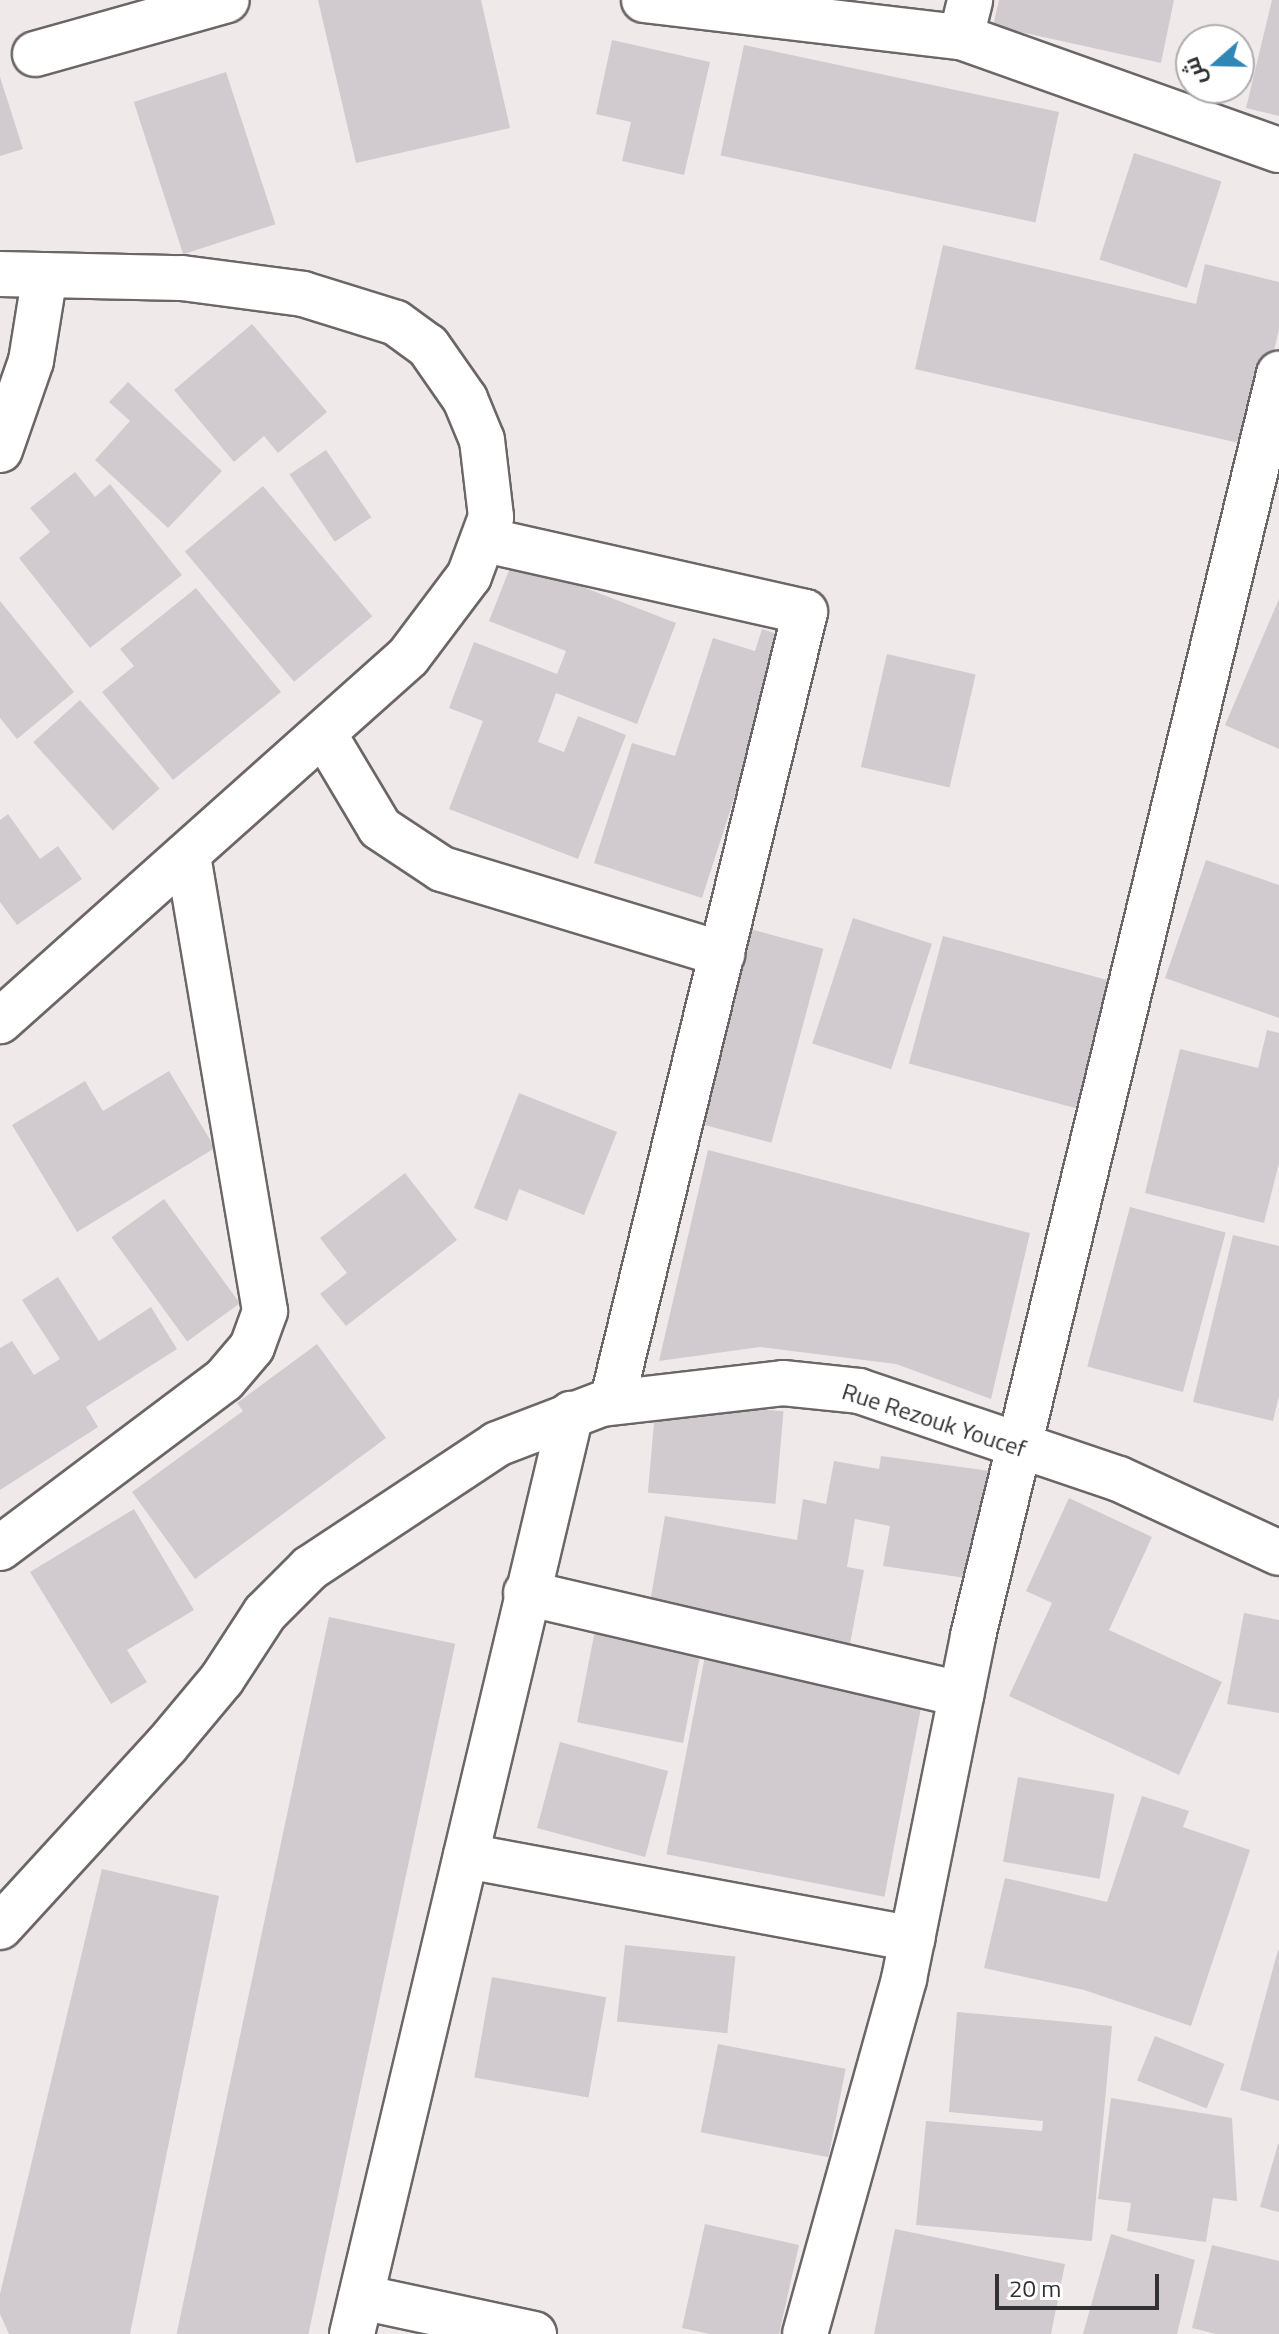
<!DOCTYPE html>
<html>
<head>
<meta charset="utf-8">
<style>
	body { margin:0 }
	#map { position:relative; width:1279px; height:2334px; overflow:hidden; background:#f0e9ea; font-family:"Titillium Web",Cairo,sans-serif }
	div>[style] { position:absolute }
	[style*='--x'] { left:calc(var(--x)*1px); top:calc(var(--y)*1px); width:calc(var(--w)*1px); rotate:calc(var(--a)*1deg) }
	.building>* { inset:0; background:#d1cbcf; transform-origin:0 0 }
	.roads { filter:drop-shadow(2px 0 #6c6667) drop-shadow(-2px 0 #6c6667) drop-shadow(0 2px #6c6667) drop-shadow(0 -2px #6c6667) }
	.minor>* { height:44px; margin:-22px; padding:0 22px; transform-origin:22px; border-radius:22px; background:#fff }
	span { translate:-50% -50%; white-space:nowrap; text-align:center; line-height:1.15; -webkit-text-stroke:6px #fff; paint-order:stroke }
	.street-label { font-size:24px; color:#333131 }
	.north { position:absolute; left:1175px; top:24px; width:80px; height:80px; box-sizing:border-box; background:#fff; border:2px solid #adadad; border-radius:50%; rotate:250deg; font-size:22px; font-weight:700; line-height:32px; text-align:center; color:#333131 }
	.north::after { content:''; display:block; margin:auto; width:28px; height:36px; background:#3086b5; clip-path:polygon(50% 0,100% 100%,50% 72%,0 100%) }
	.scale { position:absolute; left:995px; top:2274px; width:164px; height:36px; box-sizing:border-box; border:4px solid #333131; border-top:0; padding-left:10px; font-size:24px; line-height:28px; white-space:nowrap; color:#333131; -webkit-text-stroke:6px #fff; paint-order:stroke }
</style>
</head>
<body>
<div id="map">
	<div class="building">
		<div style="clip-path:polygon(318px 0,481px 0,510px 128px,356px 163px)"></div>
		<div style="clip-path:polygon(999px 0,1174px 0,1161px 63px,993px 26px)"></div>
		<div style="clip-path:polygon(1272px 0,1279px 0,1279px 116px,1246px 108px)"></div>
		<div style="clip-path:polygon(612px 40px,710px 62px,684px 175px,622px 161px,631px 122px,596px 114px)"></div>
		<div style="left:744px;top:45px;width:322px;height:113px;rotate:12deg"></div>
		<div style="left:226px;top:72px;width:160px;height:97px;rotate:72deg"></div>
		<div style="clip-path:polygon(0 77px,23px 149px,0 156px)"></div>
		<div style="left:1134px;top:153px;width:92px;height:112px;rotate:18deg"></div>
		<div style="clip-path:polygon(943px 245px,1196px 304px,1205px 264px,1279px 282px,1279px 329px,1252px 446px,915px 369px)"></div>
		<div style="clip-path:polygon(252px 324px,327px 412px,278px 453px,264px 436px,234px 462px,174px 390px)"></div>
		<div style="clip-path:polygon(128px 382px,222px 471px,168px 528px,95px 460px,130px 421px,109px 402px)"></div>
		<div style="left:326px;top:450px;width:81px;height:44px;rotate:56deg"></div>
		<div style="clip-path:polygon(75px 472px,95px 497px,110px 484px,182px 575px,90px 648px,19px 558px,50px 532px,30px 508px)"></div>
		<div style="left:263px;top:486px;width:170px;height:102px;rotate:50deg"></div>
		<div style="clip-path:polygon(513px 560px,676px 623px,637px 724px,556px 693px,538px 742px,564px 752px,578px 716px,626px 735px,578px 859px,449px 809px,483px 721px,449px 708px,474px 642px,557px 674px,566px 651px,489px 621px)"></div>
		<div style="clip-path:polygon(196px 588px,281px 692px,173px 780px,102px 692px,134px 666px,120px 649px)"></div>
		<div style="clip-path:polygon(1279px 599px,1279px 749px,1225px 725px)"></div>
		<div style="clip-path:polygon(0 601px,74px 692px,17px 739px,0 718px)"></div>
		<div style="clip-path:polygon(762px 629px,786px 637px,702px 898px,594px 863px,632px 743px,675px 756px,713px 638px,755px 651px)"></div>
		<div style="left:887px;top:654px;width:91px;height:116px;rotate:13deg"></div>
		<div style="left:80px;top:700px;width:119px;height:63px;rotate:48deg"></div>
		<div style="clip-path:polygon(8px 814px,40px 859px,58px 846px,82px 879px,17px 925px,0 902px,0 820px)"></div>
		<div style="clip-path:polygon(1206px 860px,1279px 885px,1279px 1018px,1165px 978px)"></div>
		<div style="left:853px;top:918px;width:83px;height:132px;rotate:18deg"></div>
		<div style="left:750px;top:929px;width:76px;height:201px;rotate:15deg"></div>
		<div style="left:943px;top:936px;width:179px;height:132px;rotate:15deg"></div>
		<div style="clip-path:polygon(1267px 1030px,1279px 1033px,1279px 1163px,1264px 1223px,1145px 1193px,1180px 1049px,1258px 1068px)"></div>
		<div style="clip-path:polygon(169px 1071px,215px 1148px,77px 1232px,12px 1125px,85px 1081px,103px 1111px)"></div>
		<div style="clip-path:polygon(519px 1093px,617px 1132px,584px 1215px,519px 1189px,507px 1221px,474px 1208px)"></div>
		<div style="clip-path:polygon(708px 1150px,1030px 1233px,991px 1399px,896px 1364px,760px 1347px,659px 1361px)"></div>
		<div style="clip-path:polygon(405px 1173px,457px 1240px,346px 1326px,320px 1294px,347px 1273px,320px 1238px)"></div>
		<div style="left:164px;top:1199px;width:129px;height:65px;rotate:54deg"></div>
		<div style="left:1130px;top:1207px;width:99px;height:165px;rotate:15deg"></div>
		<div style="clip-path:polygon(1233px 1235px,1279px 1246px,1279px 1396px,1273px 1421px,1193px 1402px)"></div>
		<div style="clip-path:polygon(58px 1277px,99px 1341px,151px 1307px,177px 1349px,86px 1407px,98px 1427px,0 1490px,0 1348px,12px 1341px,34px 1375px,60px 1359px,22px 1300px)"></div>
		<div style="clip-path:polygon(317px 1344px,386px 1438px,195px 1579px,132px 1492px,243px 1411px,237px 1403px)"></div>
		<div style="left:656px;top:1400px;width:128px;height:93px;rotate:5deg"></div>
		<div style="clip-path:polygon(881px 1456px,990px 1471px,966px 1578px,883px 1566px,890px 1526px,855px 1519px,847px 1567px,864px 1570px,850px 1644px,649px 1608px,665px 1516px,797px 1540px,803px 1499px,826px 1504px,834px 1461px,879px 1469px)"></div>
		<div style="clip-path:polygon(1069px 1498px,1152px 1537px,1109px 1630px,1222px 1682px,1179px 1775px,1009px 1696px,1052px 1603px,1026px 1591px)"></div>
		<div style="clip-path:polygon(134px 1509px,194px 1610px,127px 1650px,147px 1682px,111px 1704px,30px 1572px)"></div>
		<div style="clip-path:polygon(1244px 1613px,1279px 1620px,1279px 1713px,1227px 1704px)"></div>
		<div style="left:329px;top:1617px;width:129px;height:733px;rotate:12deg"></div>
		<div style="left:595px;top:1630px;width:108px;height:94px;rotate:11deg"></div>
		<div style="left:705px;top:1656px;width:222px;height:202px;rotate:11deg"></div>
		<div style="left:560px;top:1742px;width:112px;height:89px;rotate:15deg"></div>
		<div style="left:1018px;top:1777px;width:98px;height:86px;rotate:10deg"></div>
		<div style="clip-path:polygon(1142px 1796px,1189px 1811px,1183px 1827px,1250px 1850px,1191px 2026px,1084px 1990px,984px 1968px,1005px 1878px,1107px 1902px)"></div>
		<div style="clip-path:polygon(102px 1869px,219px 1896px,130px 2334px,9px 2334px,0 2314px,0 2294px)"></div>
		<div style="left:625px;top:1945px;width:111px;height:77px;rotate:6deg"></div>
		<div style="clip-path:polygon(1278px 1950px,1279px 1950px,1279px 2101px,1240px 2090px)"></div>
		<div style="left:492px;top:1977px;width:116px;height:102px;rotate:10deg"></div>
		<div style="clip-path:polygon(957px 2012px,1112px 2026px,1092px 2241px,916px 2225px,926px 2121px,1042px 2131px,1043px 2121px,949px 2112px)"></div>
		<div style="left:1155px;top:2036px;width:75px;height:48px;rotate:22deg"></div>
		<div style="left:718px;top:2044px;width:130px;height:90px;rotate:11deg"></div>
		<div style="clip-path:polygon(1111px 2098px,1232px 2118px,1237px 2201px,1213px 2198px,1206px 2242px,1127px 2231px,1131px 2203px,1098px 2199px)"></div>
		<div style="clip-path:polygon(1278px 2144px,1279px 2144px,1279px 2212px,1260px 2207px)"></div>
		<div style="clip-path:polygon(705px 2224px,799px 2245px,779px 2334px,710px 2334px,682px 2328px)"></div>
		<div style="clip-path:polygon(895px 2229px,1065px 2264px,1051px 2334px,874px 2334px)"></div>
		<div style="clip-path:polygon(1111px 2234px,1195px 2260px,1177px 2334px,1083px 2334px)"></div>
		<div style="clip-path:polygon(1212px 2245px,1279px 2261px,1279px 2334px,1216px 2334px,1192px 2328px)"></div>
	</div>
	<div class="roads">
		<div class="minor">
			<div style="--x:644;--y:0;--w:319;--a:6.7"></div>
			<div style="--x:961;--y:37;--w:337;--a:19.6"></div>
			<div style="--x:961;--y:37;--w:38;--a:-76"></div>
			<div style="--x:35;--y:54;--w:199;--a:-15.7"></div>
			<div style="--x:0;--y:274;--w:182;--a:1.3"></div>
			<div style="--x:182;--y:278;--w:122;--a:7.5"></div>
			<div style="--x:303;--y:294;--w:97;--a:17.3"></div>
			<div style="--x:396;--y:323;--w:39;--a:36"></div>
			<div style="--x:428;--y:346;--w:65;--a:55.1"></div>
			<div style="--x:465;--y:399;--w:44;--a:67.5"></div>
			<div style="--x:482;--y:440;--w:78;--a:83.3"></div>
			<div style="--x:491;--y:517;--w:63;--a:110.4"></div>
			<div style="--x:469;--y:576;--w:101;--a:127"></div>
			<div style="--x:408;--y:657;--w:547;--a:138.26"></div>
			<div style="--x:0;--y:450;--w:94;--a:-70.8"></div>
			<div style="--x:31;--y:361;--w:87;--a:-80.8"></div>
			<div style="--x:486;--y:540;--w:327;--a:12.7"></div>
			<div style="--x:805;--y:612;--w:813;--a:103.73"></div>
			<div style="--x:324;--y:734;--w:109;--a:59.2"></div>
			<div style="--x:380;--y:828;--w:74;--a:33.5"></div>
			<div style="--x:442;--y:869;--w:293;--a:16.9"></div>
			<div style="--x:0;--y:1548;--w:280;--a:-36.9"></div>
			<div style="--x:224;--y:1380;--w:43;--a:-49.7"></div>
			<div style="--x:252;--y:1347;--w:38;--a:-70"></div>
			<div style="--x:265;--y:1311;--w:459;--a:-99.6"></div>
			<div style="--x:526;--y:1593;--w:447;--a:13.1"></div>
			<div style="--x:466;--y:1856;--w:454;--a:10.5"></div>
			<div style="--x:0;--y:1927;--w:246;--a:-47.5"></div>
			<div style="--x:166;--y:1746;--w:87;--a:-50.1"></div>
			<div style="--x:222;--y:1679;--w:79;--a:-56.9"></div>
			<div style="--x:265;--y:1613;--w:64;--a:-45"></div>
			<div style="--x:310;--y:1568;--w:224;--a:-33.5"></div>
			<div style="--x:497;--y:1444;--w:112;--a:-20.9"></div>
			<div style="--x:602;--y:1404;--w:182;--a:-6.6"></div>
			<div style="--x:783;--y:1383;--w:76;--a:6"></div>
			<div style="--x:859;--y:1391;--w:274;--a:18.7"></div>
			<div style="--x:1119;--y:1479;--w:176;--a:24.8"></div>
			<div style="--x:361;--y:2297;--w:177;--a:12.1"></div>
			<div style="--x:352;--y:2334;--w:946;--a:-76.61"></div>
			<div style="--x:805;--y:2334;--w:369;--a:-74.4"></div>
			<div style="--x:904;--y:1979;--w:350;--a:-78.6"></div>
			<div style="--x:973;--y:1636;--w:1299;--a:-76.37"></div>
		</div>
	</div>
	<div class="street-label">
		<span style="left:934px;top:1420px;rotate:18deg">Rue Rezouk Youcef</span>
	</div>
	<div class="north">ش</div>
	<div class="scale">20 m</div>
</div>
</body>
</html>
